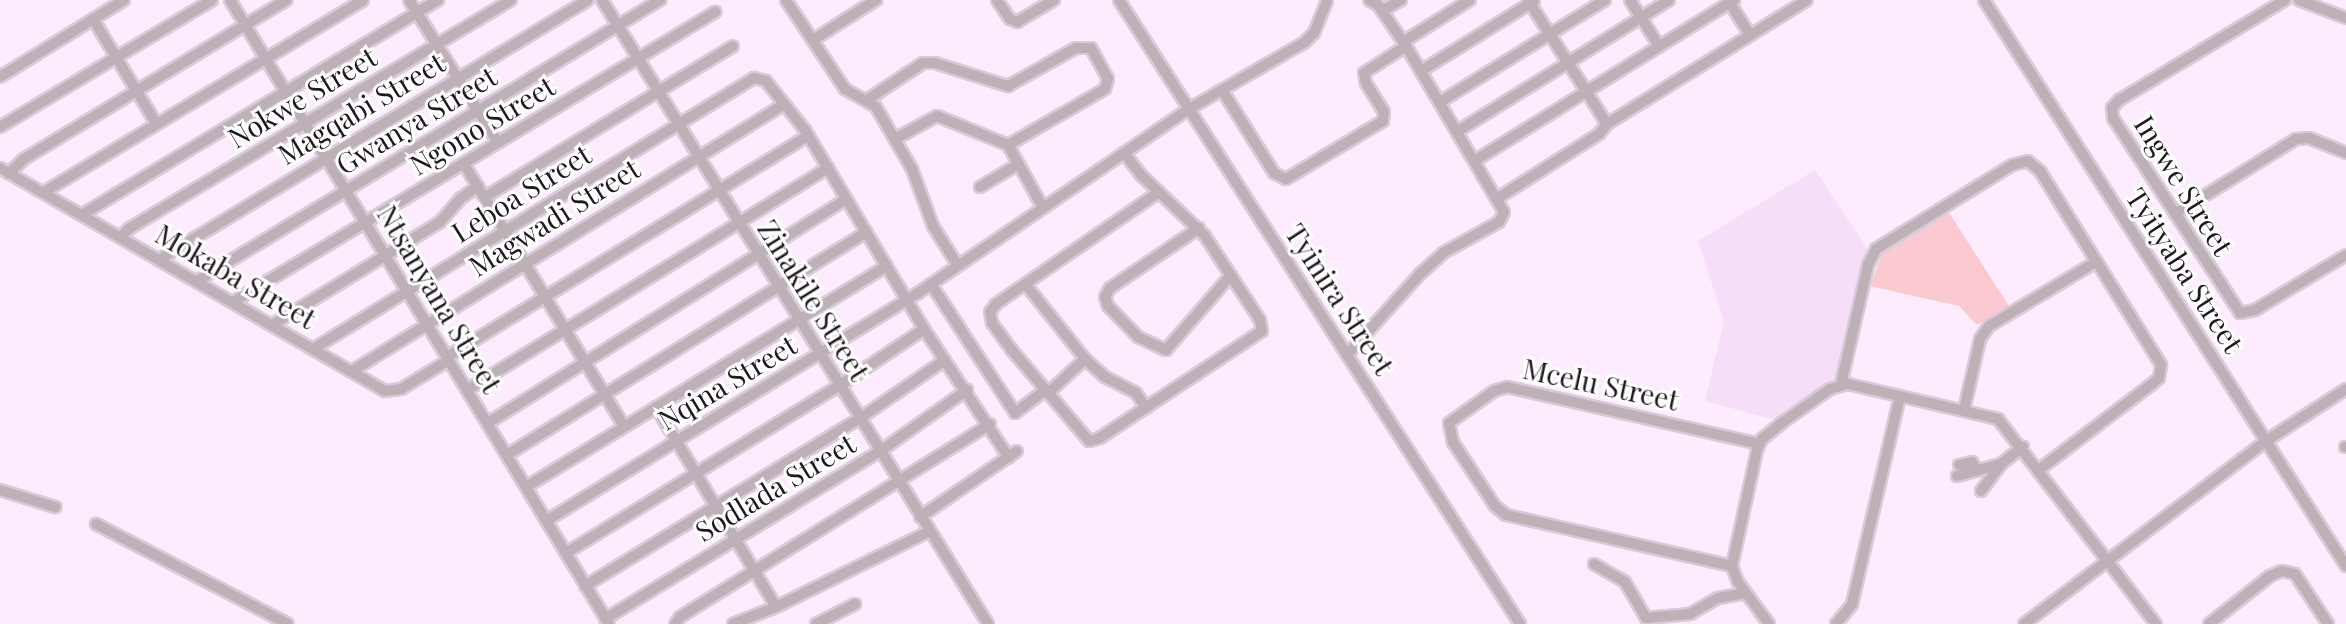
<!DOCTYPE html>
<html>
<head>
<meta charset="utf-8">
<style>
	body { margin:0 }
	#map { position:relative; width:2346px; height:624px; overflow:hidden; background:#fcecfd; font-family:"Playfair Display",serif }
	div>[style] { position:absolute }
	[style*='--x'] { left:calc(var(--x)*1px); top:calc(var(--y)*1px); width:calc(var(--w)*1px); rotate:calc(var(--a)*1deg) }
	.built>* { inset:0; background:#f6ddf8 }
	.green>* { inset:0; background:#fbcad1 }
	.roads { filter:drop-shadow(2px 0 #d9cad9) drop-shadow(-2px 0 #d9cad9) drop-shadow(0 2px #d9cad9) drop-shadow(0 -2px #d9cad9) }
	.minor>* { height:10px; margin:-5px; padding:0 5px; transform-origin:5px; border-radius:5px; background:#bdb1b7 }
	span { translate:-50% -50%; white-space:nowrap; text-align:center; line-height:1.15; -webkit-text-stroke:6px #fff; paint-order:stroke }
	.street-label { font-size:28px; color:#1f181f }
</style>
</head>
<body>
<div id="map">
	<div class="built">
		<div style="clip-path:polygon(1815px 170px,1872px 256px,1841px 384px,1783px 422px,1705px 401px,1724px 321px,1698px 241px)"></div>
	</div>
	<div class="green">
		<div style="clip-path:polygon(1948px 211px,2009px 306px,1977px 325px,1959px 306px,1870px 286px,1883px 251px)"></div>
	</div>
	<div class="roads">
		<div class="minor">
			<div style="--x:230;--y:0;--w:730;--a:58.73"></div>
			<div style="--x:409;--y:0;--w:168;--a:58.1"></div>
			<div style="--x:602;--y:0;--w:734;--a:58.26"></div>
			<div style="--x:786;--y:0;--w:107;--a:56.5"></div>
			<div style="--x:845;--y:89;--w:36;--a:30"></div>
			<div style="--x:876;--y:107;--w:72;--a:59.9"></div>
			<div style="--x:912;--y:169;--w:61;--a:69.8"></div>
			<div style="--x:933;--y:226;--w:47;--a:58"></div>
			<div style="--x:997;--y:0;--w:23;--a:56"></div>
			<div style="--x:1010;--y:19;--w:8;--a:23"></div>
			<div style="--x:1017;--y:22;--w:43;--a:-30.7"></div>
			<div style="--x:1119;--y:0;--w:742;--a:57.27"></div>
			<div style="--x:1528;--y:0;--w:147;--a:57.5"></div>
			<div style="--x:1630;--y:0;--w:54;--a:57.8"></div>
			<div style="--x:1728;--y:0;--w:41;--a:57.8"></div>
			<div style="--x:1984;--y:0;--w:672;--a:57.4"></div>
			<div style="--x:2285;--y:0;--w:194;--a:148.9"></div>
			<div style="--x:2119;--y:100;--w:11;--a:131"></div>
			<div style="--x:2112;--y:108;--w:10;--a:84"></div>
			<div style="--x:2113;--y:118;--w:233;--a:56.9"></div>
			<div style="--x:2240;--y:313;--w:15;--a:-11"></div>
			<div style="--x:2255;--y:310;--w:106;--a:-31.1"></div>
			<div style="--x:2299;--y:0;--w:50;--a:21"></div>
			<div style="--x:1382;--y:11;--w:22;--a:-30"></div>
			<div style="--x:93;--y:19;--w:122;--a:58.8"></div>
			<div style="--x:813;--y:40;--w:75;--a:-32.4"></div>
			<div style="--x:1403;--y:42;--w:79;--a:-32.1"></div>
			<div style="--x:1421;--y:71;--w:133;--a:-31.8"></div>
			<div style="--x:0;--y:77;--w:146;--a:-31.8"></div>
			<div style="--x:1222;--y:90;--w:98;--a:57.9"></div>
			<div style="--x:1274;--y:173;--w:13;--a:27"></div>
			<div style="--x:1286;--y:179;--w:113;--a:-30.9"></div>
			<div style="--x:1383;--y:121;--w:9;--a:-84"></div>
			<div style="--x:1384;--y:112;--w:34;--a:-122"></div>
			<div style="--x:1366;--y:83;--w:10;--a:-101"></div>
			<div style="--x:1364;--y:73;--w:50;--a:-32.7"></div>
			<div style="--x:867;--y:100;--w:67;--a:-33.5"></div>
			<div style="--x:923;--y:63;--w:12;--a:0"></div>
			<div style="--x:935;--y:63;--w:77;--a:17.5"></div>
			<div style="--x:1008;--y:86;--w:78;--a:-29.2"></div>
			<div style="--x:1076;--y:48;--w:15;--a:0"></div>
			<div style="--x:1091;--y:48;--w:35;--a:61"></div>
			<div style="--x:1108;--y:79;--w:10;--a:107"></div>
			<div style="--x:1105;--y:89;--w:112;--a:150"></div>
			<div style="--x:1440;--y:102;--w:194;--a:-31.7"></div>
			<div style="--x:0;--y:127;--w:247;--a:-30.9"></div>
			<div style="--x:1458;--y:131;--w:248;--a:-31.8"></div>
			<div style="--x:895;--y:139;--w:48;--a:-28.7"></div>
			<div style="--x:937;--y:116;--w:77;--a:22.2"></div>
			<div style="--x:1008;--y:145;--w:72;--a:60.9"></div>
			<div style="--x:1124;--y:153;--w:28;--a:52"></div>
			<div style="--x:1141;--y:175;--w:88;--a:43.6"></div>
			<div style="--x:1205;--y:236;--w:100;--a:56.8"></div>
			<div style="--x:1260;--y:320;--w:11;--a:80"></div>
			<div style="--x:1262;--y:331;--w:194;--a:146.6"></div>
			<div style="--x:1100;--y:438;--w:11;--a:165"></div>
			<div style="--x:1089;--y:441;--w:121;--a:-130.3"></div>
			<div style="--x:1011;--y:349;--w:32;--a:-126"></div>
			<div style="--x:992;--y:323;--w:11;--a:-100"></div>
			<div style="--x:990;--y:312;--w:10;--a:-53"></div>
			<div style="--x:996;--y:304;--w:198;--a:-34.5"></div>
			<div style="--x:1476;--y:160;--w:304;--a:-31.8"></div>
			<div style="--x:464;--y:164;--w:307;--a:58.6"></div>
			<div style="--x:0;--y:168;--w:445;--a:30.1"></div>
			<div style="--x:385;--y:391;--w:16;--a:-7"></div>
			<div style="--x:401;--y:389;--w:56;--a:-31.1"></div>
			<div style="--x:9;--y:173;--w:21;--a:-43"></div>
			<div style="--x:24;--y:159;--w:307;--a:-31.2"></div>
			<div style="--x:980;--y:187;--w:43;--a:-30.7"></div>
			<div style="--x:44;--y:192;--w:372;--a:-31"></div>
			<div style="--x:485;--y:197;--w:290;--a:-31.3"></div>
			<div style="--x:1498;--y:198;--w:120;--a:-32.4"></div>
			<div style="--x:1599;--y:134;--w:13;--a:-51"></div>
			<div style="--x:1607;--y:124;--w:235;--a:-31.8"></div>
			<div style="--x:83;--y:214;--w:415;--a:-31.1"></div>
			<div style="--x:2175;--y:214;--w:142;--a:-31.8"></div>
			<div style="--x:2296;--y:139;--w:13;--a:-4"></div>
			<div style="--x:2309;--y:138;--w:40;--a:22"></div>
			<div style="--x:1199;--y:228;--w:107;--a:146"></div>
			<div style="--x:1110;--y:288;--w:10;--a:119"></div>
			<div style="--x:1105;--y:297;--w:9;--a:72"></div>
			<div style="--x:1108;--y:306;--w:43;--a:45.9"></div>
			<div style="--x:1138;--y:337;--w:31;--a:25"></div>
			<div style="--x:1166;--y:350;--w:99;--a:-49.1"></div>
			<div style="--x:120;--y:237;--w:13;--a:-42"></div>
			<div style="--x:130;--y:228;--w:444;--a:-30.9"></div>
			<div style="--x:160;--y:259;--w:500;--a:-31.18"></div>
			<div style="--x:197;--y:281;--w:542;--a:-31.25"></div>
			<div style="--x:931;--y:284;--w:154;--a:56.9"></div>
			<div style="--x:1015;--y:413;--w:39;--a:-37"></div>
			<div style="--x:1026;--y:285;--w:95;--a:51.4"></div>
			<div style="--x:1085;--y:359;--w:27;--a:42"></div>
			<div style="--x:1105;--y:377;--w:35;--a:27"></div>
			<div style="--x:1136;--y:393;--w:18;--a:56"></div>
			<div style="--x:233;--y:302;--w:563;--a:-31.03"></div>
			<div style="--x:272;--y:325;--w:197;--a:-31.5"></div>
			<div style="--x:440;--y:222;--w:30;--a:-49"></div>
			<div style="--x:460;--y:199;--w:22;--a:-36"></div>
			<div style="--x:313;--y:349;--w:518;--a:-31.57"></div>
			<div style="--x:754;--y:78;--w:12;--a:14"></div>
			<div style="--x:766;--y:81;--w:63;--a:51.5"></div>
			<div style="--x:805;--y:130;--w:232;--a:59.1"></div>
			<div style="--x:924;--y:329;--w:154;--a:56.6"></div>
			<div style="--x:1347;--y:355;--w:109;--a:-48"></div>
			<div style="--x:1420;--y:274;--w:31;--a:-42"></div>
			<div style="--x:1443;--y:253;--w:64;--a:-29"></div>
			<div style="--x:1499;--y:222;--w:11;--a:-63"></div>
			<div style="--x:1504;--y:212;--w:193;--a:-120.6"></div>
			<div style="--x:1406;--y:46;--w:50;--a:-124.3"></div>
			<div style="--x:1378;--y:5;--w:10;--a:-151"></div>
			<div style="--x:447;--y:357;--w:422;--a:-31.5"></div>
			<div style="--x:352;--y:371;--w:506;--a:-31.68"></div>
			<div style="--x:1841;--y:384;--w:122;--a:-77.2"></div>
			<div style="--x:1868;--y:265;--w:18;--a:-63"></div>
			<div style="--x:1876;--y:249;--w:160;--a:-31.7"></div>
			<div style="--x:2012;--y:165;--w:16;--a:-14"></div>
			<div style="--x:2028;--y:161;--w:16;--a:40"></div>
			<div style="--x:2040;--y:171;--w:229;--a:58"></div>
			<div style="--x:2161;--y:365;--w:13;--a:99"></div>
			<div style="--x:2159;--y:378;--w:9;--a:139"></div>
			<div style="--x:2152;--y:384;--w:141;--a:142.8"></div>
			<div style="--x:467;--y:390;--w:424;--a:-31.6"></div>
			<div style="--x:1048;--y:393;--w:50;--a:-42.6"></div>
			<div style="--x:656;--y:407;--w:233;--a:59"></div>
			<div style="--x:1964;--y:410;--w:73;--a:-77.3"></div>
			<div style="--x:1980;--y:339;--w:16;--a:-55"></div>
			<div style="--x:1989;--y:326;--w:125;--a:-30.9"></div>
			<div style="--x:488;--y:423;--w:422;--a:-32"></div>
			<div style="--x:2345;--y:447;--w:1;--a:0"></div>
			<div style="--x:507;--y:455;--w:423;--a:-31.8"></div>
			<div style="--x:1959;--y:465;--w:13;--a:-13"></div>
			<div style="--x:1972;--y:462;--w:8;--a:60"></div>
			<div style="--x:1957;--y:476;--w:46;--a:-15.3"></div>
			<div style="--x:526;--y:487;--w:423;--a:-31.5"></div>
			<div style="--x:0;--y:490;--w:58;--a:17.2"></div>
			<div style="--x:1981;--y:491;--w:34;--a:-53"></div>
			<div style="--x:2001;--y:464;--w:28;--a:-38"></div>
			<div style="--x:920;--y:517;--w:117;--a:-34.2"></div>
			<div style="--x:546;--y:521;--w:436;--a:-31.5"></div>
			<div style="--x:918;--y:293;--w:328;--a:-34.2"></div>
			<div style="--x:1189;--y:109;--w:134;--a:-30"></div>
			<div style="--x:1305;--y:42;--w:13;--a:-45"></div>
			<div style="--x:1314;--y:33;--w:35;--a:-68"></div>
			<div style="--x:96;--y:524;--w:216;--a:27.5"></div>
			<div style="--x:566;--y:553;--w:320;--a:-31.5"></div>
			<div style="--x:839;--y:386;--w:102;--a:-33.8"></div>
			<div style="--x:1594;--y:564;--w:36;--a:30"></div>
			<div style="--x:1625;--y:582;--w:42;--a:59.7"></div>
			<div style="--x:1646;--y:618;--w:44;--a:-5.2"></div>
			<div style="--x:1690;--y:614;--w:32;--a:-30"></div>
			<div style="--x:1718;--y:598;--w:28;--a:-10"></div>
			<div style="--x:1732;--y:566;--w:232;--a:-167.3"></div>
			<div style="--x:1506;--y:515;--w:14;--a:-141"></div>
			<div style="--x:1495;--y:506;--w:77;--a:-123.3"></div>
			<div style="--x:1453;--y:442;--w:19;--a:-102"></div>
			<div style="--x:1449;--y:423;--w:55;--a:-35.4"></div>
			<div style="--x:1494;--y:391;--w:14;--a:-17"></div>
			<div style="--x:1507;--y:387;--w:258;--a:12.7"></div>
			<div style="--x:585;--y:586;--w:321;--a:-31.4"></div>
			<div style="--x:859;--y:419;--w:104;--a:-34.5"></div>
			<div style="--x:605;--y:619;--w:321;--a:-31.4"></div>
			<div style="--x:879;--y:452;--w:108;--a:-35.2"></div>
			<div style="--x:675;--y:624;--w:9;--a:-54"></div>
			<div style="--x:680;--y:617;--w:365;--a:-31.9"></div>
			<div style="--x:733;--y:624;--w:46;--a:-21.6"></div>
			<div style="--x:776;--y:607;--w:169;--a:-26.3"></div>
			<div style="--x:816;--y:624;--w:44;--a:-27.1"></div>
			<div style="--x:1769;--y:624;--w:52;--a:-126.4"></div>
			<div style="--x:1738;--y:582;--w:17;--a:-111"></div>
			<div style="--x:1732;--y:566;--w:119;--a:-77.8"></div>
			<div style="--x:1757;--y:450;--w:12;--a:-66"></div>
			<div style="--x:1762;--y:439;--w:27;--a:-39"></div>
			<div style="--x:1783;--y:422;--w:57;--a:-35.1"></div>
			<div style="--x:1830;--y:389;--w:19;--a:-16"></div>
			<div style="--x:1848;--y:384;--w:154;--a:13.1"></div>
			<div style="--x:1998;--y:419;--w:259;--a:52.4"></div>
			<div style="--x:1836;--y:624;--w:26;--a:-51"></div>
			<div style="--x:1852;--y:604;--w:213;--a:-77"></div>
			<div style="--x:2024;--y:624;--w:303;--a:-37.1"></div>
			<div style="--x:2266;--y:441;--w:95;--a:-33"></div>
			<div style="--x:2209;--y:624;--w:78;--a:-38.2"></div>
			<div style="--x:2270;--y:576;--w:13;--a:-23"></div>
			<div style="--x:2282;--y:571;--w:13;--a:13"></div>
			<div style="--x:2295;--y:574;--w:60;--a:56.6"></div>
		</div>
	</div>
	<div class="street-label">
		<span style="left:302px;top:97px;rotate:-31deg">Nokwe Street</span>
		<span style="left:361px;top:108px;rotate:-31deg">Magqabi Street</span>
		<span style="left:416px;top:120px;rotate:-31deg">Gwanya Street</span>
		<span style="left:482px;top:125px;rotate:-31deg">Ngono Street</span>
		<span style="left:2184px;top:185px;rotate:58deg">Ingwe Street</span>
		<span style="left:521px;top:193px;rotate:-32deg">Leboa Street</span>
		<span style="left:554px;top:217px;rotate:-32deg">Magwadi Street</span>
		<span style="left:2185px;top:270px;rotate:57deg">Tyityaba Street</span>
		<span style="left:236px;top:276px;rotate:30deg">Mokaba Street</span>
		<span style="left:440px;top:299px;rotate:59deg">Ntsanyana Street</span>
		<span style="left:1340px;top:299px;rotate:57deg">Tyinira Street</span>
		<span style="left:814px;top:300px;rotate:58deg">Zinakile Street</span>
		<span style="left:727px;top:382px;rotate:-31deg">Nqina Street</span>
		<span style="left:1601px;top:384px;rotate:12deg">Mcelu Street</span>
		<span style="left:775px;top:487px;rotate:-31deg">Sodlada Street</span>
	</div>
</div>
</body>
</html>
